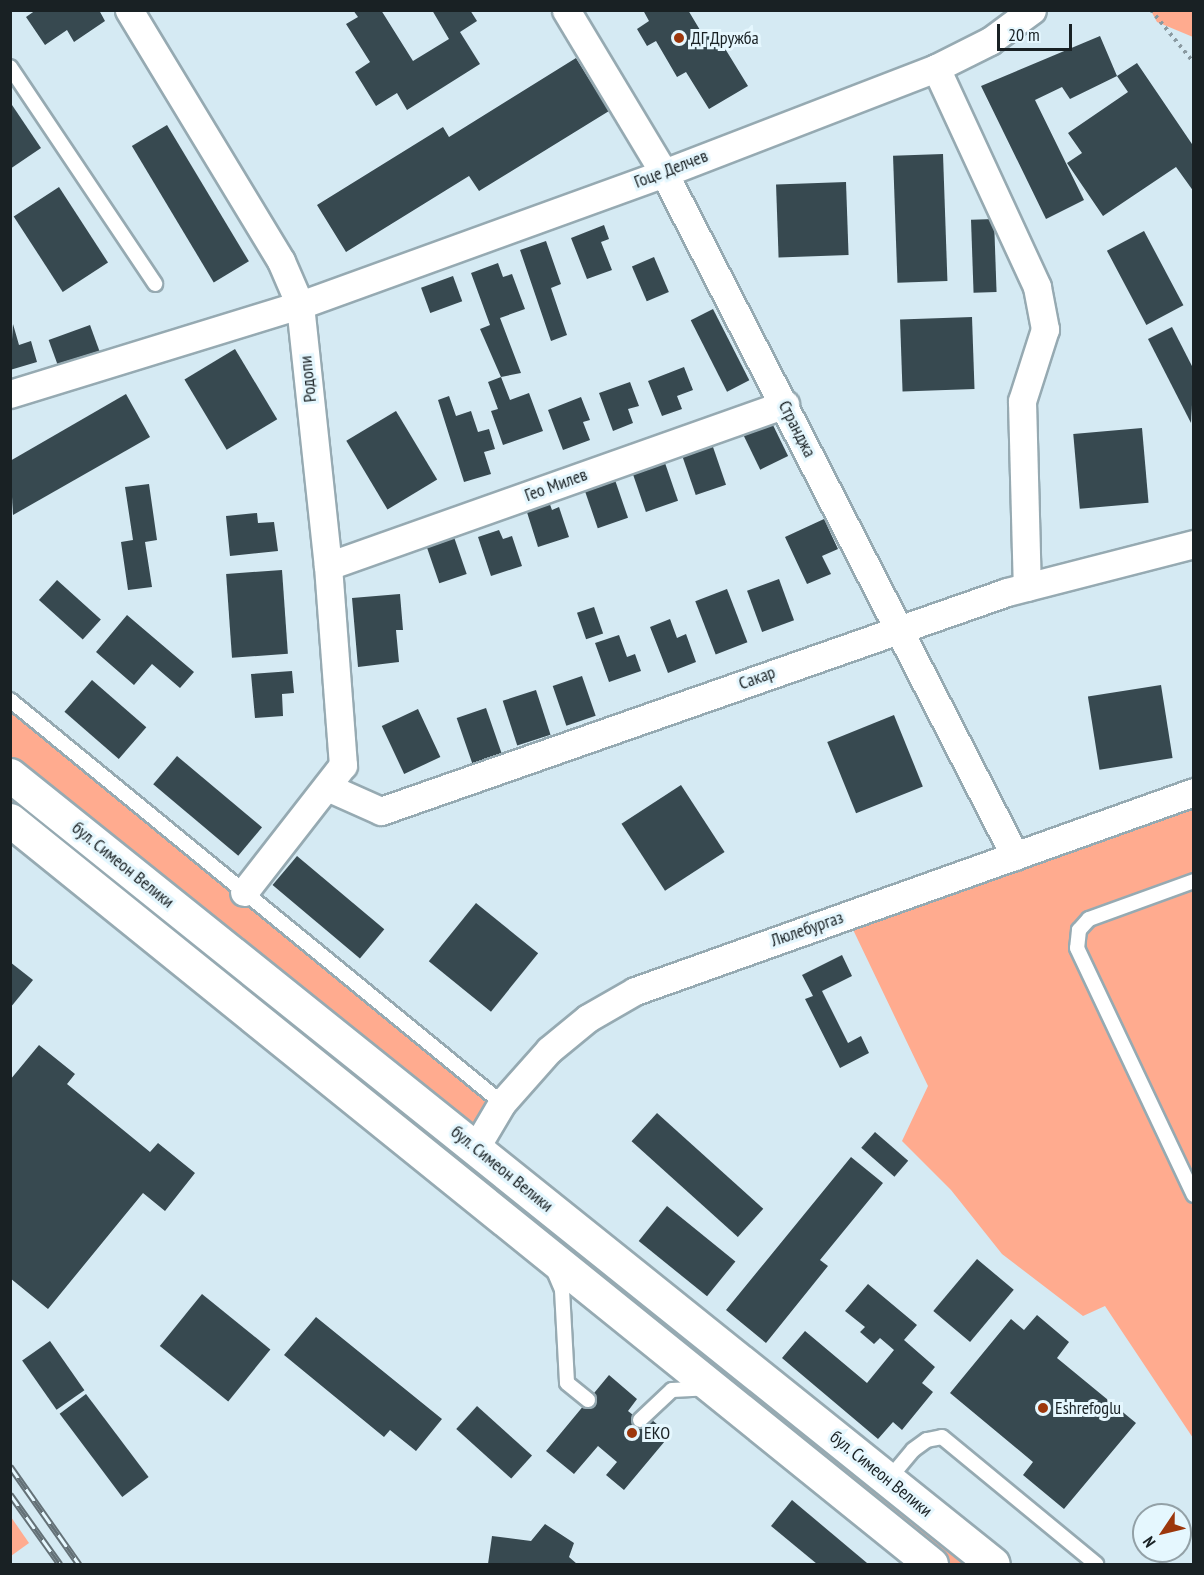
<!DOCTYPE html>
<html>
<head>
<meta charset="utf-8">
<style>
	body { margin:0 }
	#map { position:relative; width:1204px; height:1575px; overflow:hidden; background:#d5eaf3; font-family:"PT Sans Narrow",sans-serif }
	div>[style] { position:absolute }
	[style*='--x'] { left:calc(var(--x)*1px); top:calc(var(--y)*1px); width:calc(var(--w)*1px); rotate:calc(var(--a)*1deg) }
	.green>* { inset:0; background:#ffab8f }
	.building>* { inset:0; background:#374950; transform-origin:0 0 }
	.path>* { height:4px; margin-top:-2px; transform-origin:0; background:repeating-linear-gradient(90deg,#8999a0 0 3px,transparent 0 7.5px) }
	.roads { filter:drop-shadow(2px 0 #96aab2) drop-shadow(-2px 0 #96aab2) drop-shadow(0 2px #96aab2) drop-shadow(0 -2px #96aab2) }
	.lane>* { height:14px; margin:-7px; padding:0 7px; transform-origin:7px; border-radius:7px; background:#fff }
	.street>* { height:27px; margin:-13.5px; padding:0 13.5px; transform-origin:13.5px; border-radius:13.5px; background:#fff }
	.secondary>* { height:33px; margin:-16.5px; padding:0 16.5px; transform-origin:16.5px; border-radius:16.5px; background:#fff }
	.rail>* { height:7px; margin-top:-3.5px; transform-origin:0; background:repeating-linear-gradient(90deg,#e5f7fe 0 14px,#647177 0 28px); box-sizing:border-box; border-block:2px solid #647177 }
	.dots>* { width:16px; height:16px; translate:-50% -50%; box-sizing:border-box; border:3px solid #e5f7fe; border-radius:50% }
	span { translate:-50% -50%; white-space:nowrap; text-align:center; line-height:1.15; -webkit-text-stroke:6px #e5f7fe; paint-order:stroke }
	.poi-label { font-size:18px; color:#192124 }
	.left { translate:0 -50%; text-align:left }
	.street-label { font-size:18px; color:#192124 }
	.frame { position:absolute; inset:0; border:12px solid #192124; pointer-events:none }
	.north { position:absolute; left:1132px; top:1503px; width:60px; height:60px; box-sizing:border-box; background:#e5f7fe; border:2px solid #93a1a7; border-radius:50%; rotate:235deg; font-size:16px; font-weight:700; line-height:24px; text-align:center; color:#192124 }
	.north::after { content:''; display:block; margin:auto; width:21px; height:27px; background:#9c370c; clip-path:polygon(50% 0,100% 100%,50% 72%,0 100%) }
	.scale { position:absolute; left:997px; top:24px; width:75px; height:27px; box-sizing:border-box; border:3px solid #192124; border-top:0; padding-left:8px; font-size:18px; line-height:21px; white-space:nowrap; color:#192124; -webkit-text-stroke:4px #e5f7fe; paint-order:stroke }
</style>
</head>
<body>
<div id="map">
	<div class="green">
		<div style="clip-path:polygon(1151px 11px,1193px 11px,1193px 37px,1157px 22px)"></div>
		<div style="clip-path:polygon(10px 700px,502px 1103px,476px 1147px,11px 775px)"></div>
		<div style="clip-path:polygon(10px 786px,971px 1564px,941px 1564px,74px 857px,11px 803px)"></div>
		<div style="clip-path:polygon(1193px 792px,1193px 1438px,1105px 1306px,1083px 1316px,1002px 1254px,951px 1190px,902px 1141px,928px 1086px,846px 915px)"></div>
		<div style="clip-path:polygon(11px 1517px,29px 1543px,11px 1556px,10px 1556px)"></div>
	</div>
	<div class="building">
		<div style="clip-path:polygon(36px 10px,99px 10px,105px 21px,74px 42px,67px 30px,45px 45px,26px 17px)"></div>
		<div style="clip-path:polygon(353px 10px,381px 10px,413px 61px,449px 39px,432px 10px,470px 10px,477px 21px,460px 32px,480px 64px,407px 110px,397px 93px,376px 106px,355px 72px,370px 62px,346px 24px,358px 17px)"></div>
		<div style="clip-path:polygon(643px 10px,688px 10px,703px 35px,713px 29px,748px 86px,709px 109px,686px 72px,677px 77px,656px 41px,647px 46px,637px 29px,649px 21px)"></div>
		<div style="clip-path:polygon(1100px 36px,1117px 76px,1070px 99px,1062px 87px,1035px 100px,1084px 200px,1046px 219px,981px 86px)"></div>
		<div style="clip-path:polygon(576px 58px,609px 111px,479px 191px,469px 176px,346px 252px,317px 205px,443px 127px,449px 137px)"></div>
		<div style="clip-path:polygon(1137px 63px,1194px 147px,1194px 192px,1176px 167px,1103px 216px,1067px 163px,1082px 153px,1068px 133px,1128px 92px,1117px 76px)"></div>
		<div style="clip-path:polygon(10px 102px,41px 148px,10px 169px)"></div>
		<div style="left:167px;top:125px;width:159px;height:41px;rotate:59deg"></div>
		<div style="left:943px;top:154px;width:127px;height:50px;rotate:88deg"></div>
		<div style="left:846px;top:182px;width:73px;height:70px;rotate:88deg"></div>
		<div style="left:59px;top:187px;width:90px;height:54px;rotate:57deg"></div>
		<div style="left:994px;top:219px;width:73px;height:23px;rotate:88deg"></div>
		<div style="clip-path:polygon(604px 225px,609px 239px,601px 242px,612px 270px,587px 279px,571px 238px)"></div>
		<div style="left:1144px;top:231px;width:84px;height:42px;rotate:62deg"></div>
		<div style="clip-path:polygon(546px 241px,561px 284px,551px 288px,567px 335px,551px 341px,520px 250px)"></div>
		<div style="left:654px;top:257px;width:38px;height:24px;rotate:67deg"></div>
		<div style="clip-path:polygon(498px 263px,503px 277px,512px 274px,525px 309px,500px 318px,521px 373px,501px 377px,480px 329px,490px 325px,471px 273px)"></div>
		<div style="left:453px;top:276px;width:27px;height:34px;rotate:70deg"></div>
		<div style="left:713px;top:309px;width:80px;height:25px;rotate:63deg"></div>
		<div style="left:972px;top:317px;width:72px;height:72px;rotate:88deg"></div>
		<div style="clip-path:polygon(13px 324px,19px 345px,31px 341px,37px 362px,10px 370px)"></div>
		<div style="left:90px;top:325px;width:30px;height:44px;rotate:70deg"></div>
		<div style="clip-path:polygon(1172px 327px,1194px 370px,1191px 423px,1148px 339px)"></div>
		<div style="left:235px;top:349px;width:82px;height:59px;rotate:59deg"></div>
		<div style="clip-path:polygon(684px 367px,693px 390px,677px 396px,682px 409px,662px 416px,648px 381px)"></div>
		<div style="clip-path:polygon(501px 377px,510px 400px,529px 393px,543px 431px,503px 445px,491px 411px,498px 409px,488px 382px)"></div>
		<div style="clip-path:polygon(630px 382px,639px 406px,628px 409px,633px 423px,613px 431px,599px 393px)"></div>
		<div style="clip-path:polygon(126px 394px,150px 437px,13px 515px,10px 461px)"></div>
		<div style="clip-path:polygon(449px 396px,456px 416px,471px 411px,478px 432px,489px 429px,495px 449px,484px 452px,491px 474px,464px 482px,438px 400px)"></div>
		<div style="clip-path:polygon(581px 397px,590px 420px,583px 422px,590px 440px,563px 450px,548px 410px)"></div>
		<div style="left:396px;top:411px;width:80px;height:58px;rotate:59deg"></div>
		<div style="left:771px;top:421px;width:39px;height:31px;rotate:64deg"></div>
		<div style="left:1142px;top:428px;width:75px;height:69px;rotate:85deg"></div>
		<div style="left:712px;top:444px;width:43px;height:32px;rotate:71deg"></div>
		<div style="left:665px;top:463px;width:40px;height:34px;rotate:71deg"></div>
		<div style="left:615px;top:480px;width:40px;height:32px;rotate:71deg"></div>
		<div style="clip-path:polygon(149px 484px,157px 540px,145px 542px,152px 587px,128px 590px,121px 542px,133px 540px,125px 487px)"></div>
		<div style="clip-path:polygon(548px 499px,552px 510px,559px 507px,569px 537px,538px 547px,525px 506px)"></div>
		<div style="clip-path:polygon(257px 513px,258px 523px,274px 522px,278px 551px,230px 556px,226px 516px)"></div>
		<div style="clip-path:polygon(824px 519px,838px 549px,822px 556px,831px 574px,807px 584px,785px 537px)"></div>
		<div style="clip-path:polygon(499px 530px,503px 539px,512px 536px,522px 566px,491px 576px,478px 537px)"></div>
		<div style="left:454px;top:537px;width:39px;height:29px;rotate:71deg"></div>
		<div style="left:282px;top:570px;width:84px;height:56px;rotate:86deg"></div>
		<div style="left:779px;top:579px;width:44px;height:34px;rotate:70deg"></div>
		<div style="left:57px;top:580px;width:59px;height:27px;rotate:42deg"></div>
		<div style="left:727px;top:589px;width:57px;height:34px;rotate:69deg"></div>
		<div style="clip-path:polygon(400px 594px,403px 630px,396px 630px,399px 662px,358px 667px,352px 598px)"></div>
		<div style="left:594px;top:607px;width:28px;height:18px;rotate:71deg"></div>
		<div style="clip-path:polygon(127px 615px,194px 672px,180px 688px,152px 664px,134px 685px,96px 652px)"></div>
		<div style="clip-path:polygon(670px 619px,677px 638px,686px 634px,696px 662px,668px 673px,650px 627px)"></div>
		<div style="clip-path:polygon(619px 635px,627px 657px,635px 654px,641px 671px,609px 682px,595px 643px)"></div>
		<div style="clip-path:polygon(292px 671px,294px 693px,282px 694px,283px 716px,255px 718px,251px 674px)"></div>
		<div style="left:582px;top:676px;width:42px;height:31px;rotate:71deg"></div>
		<div style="left:92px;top:680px;width:72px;height:42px;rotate:41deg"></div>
		<div style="left:1161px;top:685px;width:74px;height:74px;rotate:81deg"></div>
		<div style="left:536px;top:690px;width:47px;height:35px;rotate:72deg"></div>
		<div style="left:486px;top:708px;width:49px;height:31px;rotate:71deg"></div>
		<div style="left:418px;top:709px;width:53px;height:40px;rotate:65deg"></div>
		<div style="left:894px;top:715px;width:77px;height:72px;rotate:68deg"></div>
		<div style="left:177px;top:756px;width:111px;height:37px;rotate:40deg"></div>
		<div style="left:681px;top:785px;width:80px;height:71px;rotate:57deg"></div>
		<div style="left:297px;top:856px;width:114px;height:38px;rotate:40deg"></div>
		<div style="left:476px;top:903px;width:80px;height:75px;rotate:39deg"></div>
		<div style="clip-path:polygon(842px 955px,852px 976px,822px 991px,848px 1043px,861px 1036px,869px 1053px,840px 1068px,805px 999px,813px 996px,802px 975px)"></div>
		<div style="clip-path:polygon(10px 962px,33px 980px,10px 1008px)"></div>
		<div style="clip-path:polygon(39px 1045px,75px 1074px,67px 1084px,150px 1152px,158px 1143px,195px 1173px,165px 1211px,143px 1193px,48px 1309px,10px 1278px,10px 1080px)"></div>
		<div style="left:657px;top:1113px;width:143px;height:38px;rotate:42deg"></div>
		<div style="left:875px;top:1132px;width:44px;height:21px;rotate:41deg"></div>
		<div style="clip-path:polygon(851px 1157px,883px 1183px,820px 1260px,828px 1266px,766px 1343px,726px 1310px)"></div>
		<div style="left:667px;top:1206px;width:88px;height:45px;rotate:39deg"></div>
		<div style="left:977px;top:1259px;width:48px;height:68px;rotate:40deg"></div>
		<div style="clip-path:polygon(868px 1284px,917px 1325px,904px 1340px,935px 1367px,922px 1383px,933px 1392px,902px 1430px,893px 1422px,878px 1439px,782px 1358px,805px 1331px,867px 1383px,894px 1350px,880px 1338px,874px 1344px,860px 1332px,865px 1327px,845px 1311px)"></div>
		<div style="left:202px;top:1294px;width:88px;height:67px;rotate:39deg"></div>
		<div style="clip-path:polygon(1037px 1315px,1069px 1342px,1057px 1358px,1136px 1423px,1064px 1509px,1023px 1475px,1033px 1462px,950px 1393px,1011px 1319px,1024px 1330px)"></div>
		<div style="clip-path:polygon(316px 1317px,442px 1419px,416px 1451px,390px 1430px,384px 1437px,284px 1355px)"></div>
		<div style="left:50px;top:1341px;width:60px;height:34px;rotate:55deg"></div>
		<div style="clip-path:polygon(609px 1375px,637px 1399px,628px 1411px,647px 1426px,652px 1420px,670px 1435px,624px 1490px,606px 1475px,617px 1462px,598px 1446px,574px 1474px,546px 1451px)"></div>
		<div style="left:86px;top:1394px;width:104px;height:33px;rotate:53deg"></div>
		<div style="left:477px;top:1406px;width:74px;height:31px;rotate:42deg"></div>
		<div style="clip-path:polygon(792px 1500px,867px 1563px,865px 1564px,817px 1564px,771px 1526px)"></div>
		<div style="clip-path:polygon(545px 1524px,574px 1543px,569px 1557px,577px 1564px,488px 1564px,492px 1536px,531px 1541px)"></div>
	</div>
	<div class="path">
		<div style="--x:1151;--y:10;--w:68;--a:50.9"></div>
	</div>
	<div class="roads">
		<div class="lane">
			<div style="--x:10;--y:67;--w:261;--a:56.2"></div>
			<div style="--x:10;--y:700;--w:636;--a:39.32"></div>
			<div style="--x:1194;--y:881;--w:112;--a:160.1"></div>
			<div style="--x:1089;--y:919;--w:15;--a:132"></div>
			<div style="--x:1079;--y:930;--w:18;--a:96"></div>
			<div style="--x:1077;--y:948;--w:273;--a:64.7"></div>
			<div style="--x:554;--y:1271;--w:21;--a:67"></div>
			<div style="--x:562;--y:1290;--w:93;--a:86.9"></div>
			<div style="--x:567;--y:1383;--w:27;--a:39"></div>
			<div style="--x:640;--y:1420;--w:44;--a:-43.2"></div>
			<div style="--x:672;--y:1390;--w:35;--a:-3"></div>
			<div style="--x:888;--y:1480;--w:39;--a:-50"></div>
			<div style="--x:913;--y:1450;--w:17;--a:-36"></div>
			<div style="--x:927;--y:1440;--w:15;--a:-11"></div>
			<div style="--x:942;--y:1437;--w:200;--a:39.5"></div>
		</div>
		<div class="street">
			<div style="--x:129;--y:10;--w:293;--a:58.8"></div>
			<div style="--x:281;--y:261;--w:48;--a:66.6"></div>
			<div style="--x:300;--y:305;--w:262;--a:83.9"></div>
			<div style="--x:328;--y:566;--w:200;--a:85.7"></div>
			<div style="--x:343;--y:765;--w:161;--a:127.9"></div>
			<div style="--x:566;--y:10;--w:190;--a:59"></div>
			<div style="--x:664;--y:173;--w:768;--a:62.8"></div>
			<div style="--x:936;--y:68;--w:241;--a:65.2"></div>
			<div style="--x:1037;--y:287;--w:43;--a:79.2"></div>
			<div style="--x:1045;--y:329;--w:76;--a:107.7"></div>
			<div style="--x:1022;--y:401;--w:186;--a:88.5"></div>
			<div style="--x:10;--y:394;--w:303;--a:-17.1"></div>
			<div style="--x:300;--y:305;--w:387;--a:-19.9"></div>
			<div style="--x:664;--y:173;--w:292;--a:-21.1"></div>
			<div style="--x:936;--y:68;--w:60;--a:-26.6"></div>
			<div style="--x:990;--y:41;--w:52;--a:-36.4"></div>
			<div style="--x:328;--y:566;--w:485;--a:-19.5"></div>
			<div style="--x:327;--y:787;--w:59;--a:24"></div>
			<div style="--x:381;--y:811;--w:663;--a:-19.28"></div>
			<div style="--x:1007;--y:592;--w:193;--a:-14.4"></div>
			<div style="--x:476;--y:1147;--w:51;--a:-59.4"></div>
			<div style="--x:502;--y:1103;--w:71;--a:-48.4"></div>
			<div style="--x:549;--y:1050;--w:50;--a:-39.4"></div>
			<div style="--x:588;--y:1018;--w:54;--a:-29.9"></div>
			<div style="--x:635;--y:991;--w:593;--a:-19.6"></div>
		</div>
		<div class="secondary">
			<div style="--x:10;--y:775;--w:1260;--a:38.75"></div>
			<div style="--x:10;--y:820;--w:1184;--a:38.93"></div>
		</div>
	</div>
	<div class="rail">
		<div style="--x:10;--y:1466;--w:120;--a:54.9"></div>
		<div style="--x:10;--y:1494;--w:86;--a:54.5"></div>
	</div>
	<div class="dots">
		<div style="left:679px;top:38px;background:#9c370c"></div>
		<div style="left:1043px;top:1408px;background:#9c370c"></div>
		<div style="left:632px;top:1433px;background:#9c370c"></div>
	</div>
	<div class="poi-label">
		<span class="left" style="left:691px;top:38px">ДГ Дружба</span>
		<span class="left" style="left:1055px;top:1408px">Eshrefoglu</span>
		<span class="left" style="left:644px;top:1433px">EKO</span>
	</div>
	<div class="street-label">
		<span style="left:671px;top:169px;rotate:-21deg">Гоце Делчев</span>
		<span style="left:308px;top:379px;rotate:-96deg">Родопи</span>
		<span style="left:797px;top:429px;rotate:63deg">Странджа</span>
		<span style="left:556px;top:485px;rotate:-20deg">Гео Милев</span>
		<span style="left:757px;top:678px;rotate:-20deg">Сакар</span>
		<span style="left:123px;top:865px;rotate:39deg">бул. Симеон Велики</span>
		<span style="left:807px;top:929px;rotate:-19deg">Люлебургаз</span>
		<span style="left:502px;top:1169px;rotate:39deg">бул. Симеон Велики</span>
		<span style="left:881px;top:1474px;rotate:39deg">бул. Симеон Велики</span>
	</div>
	<div class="frame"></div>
	<div class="north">N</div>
	<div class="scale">20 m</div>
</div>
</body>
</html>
